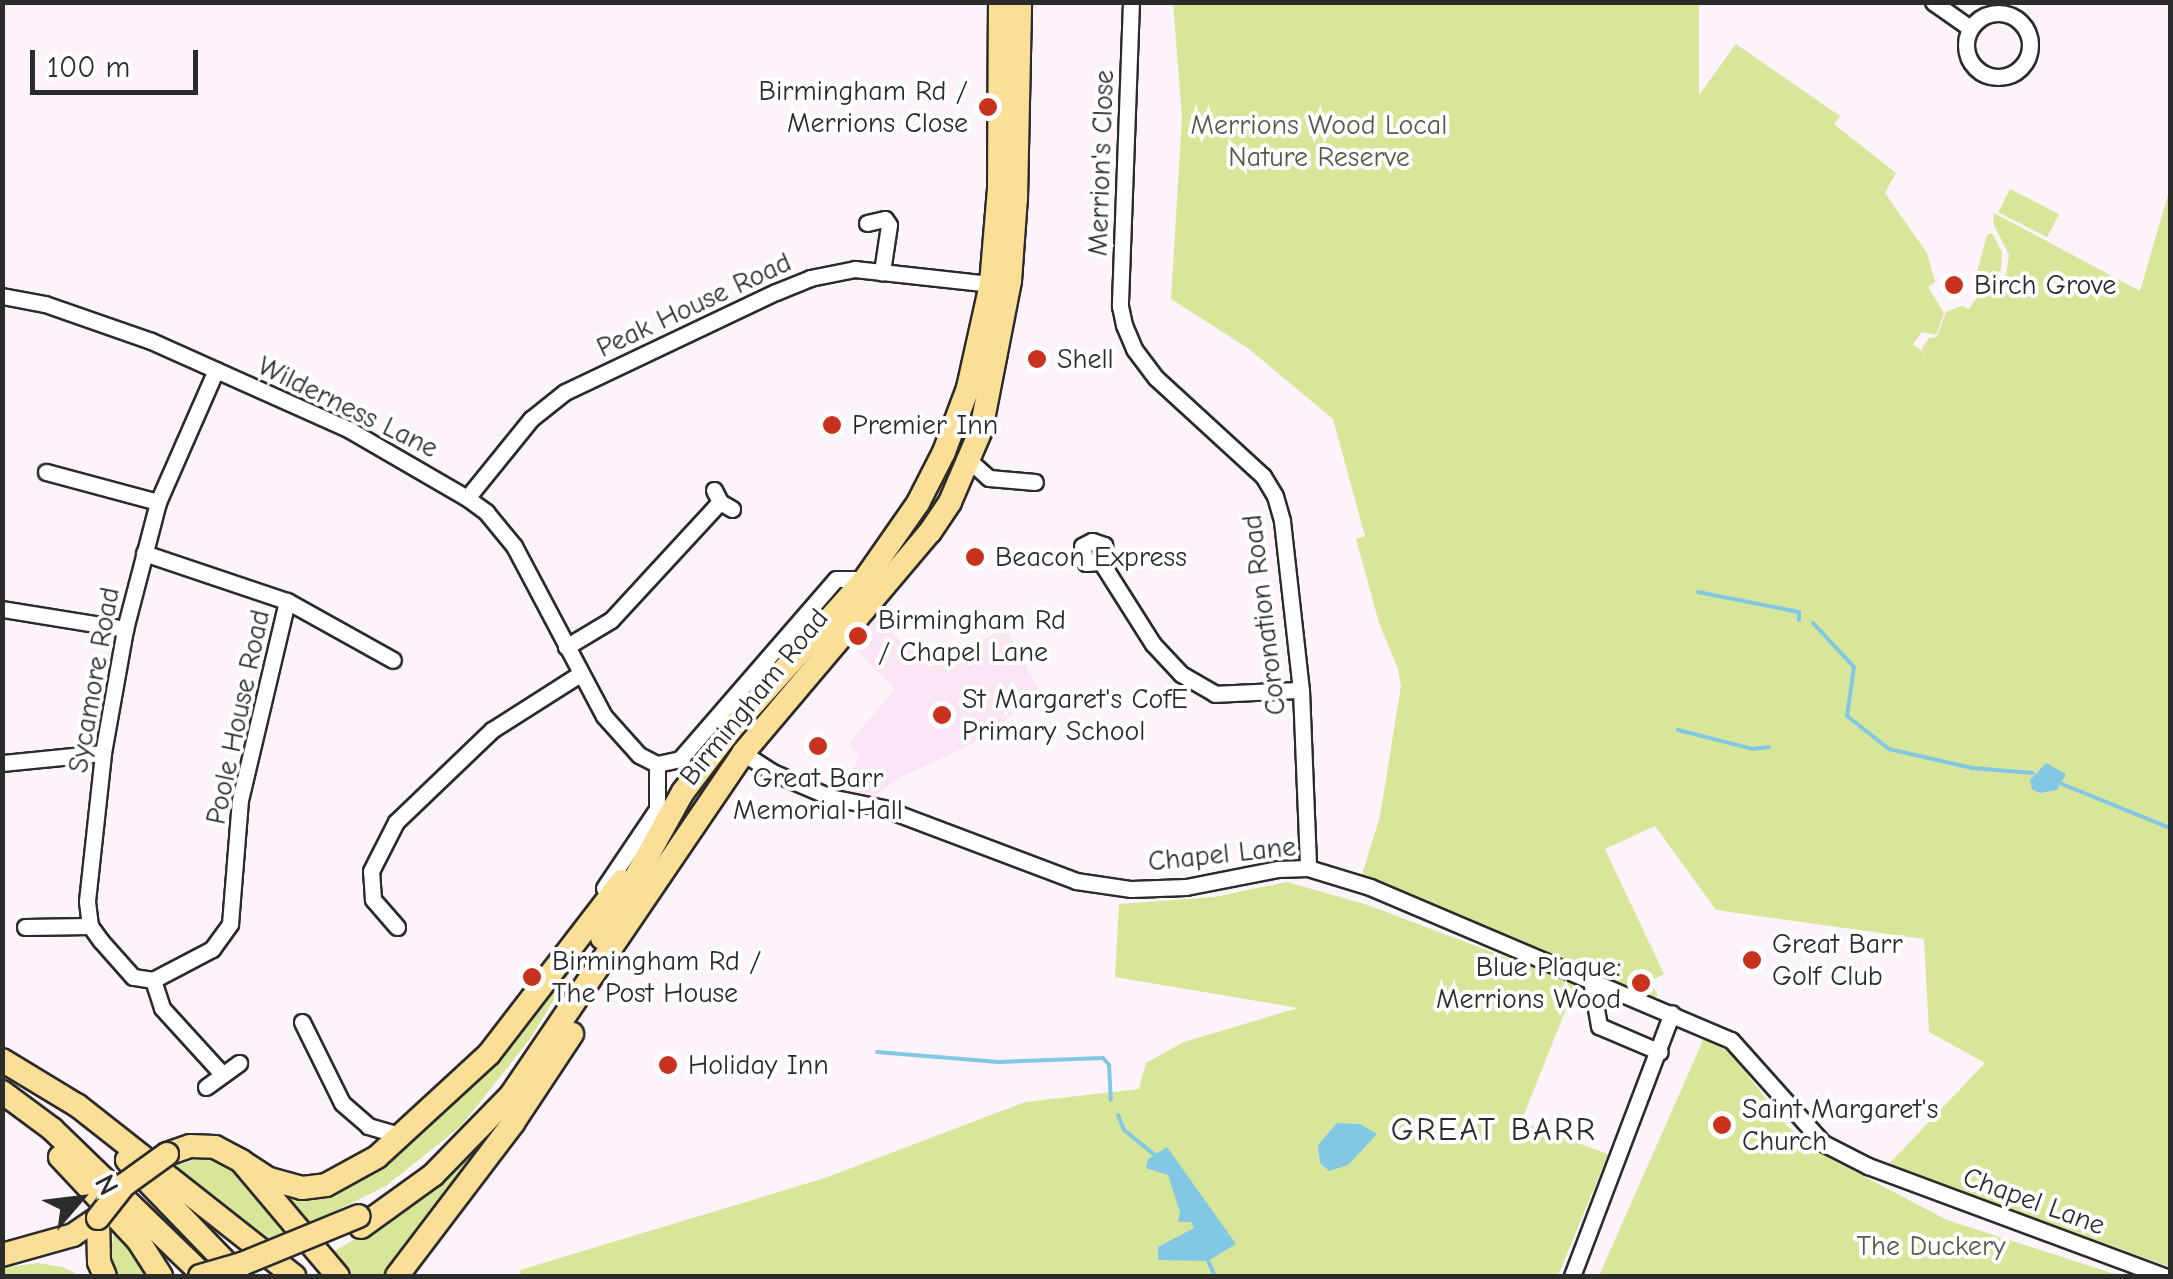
<!DOCTYPE html>
<html>
<head>
<meta charset="utf-8">
<style>
	body { margin:0 }
	#map { position:relative; width:2173px; height:1279px; overflow:hidden; background:#fdf3fa; font-family:"Comic Neue",sans-serif }
	div>[style] { position:absolute }
	[style*='--x'] { left:calc(var(--x)*1px); top:calc(var(--y)*1px); width:calc(var(--w)*1px); rotate:calc(var(--a)*1deg) }
	.built>* { inset:0; background:#fae5f4 }
	.green>* { inset:0; background:#d8e699; transform-origin:0 0 }
	.water>* { inset:0; background:#82c7e3 }
	.stream>* { height:4px; margin:-2px; padding:0 2px; transform-origin:2px; border-radius:2px; background:#82c7e3 }
	.roads { filter:drop-shadow(2px 0 #2b2b2b) drop-shadow(-2px 0 #2b2b2b) drop-shadow(0 2px #2b2b2b) drop-shadow(0 -2px #2b2b2b) }
	.minor>* { height:15px; margin:-7.5px; padding:0 7.5px; transform-origin:7.5px; border-radius:7.5px; background:#fff }
	.minor>.ring { margin:-7.5px; padding:0; box-sizing:content-box; background:none; border:15px solid #fff; border-radius:50% }
	.highway>* { height:22px; margin:-11px; padding:0 11px; transform-origin:11px; border-radius:11px; background:#fbdf96 }
	.bridges { filter:drop-shadow(2px 0 #2b2b2b) drop-shadow(-2px 0 #2b2b2b) drop-shadow(0 2px #2b2b2b) drop-shadow(0 -2px #2b2b2b) }
	.highway-bridge>* { height:22px; margin:-11px; padding:0 11px; transform-origin:11px; border-radius:11px; background:#fbdf96 }
	.dots>* { width:28px; height:28px; translate:-50% -50%; box-sizing:border-box; border:5px solid #fff; border-radius:50% }
	span { translate:-50% -50%; white-space:nowrap; text-align:center; line-height:1.15; -webkit-text-stroke:8px #fff; paint-order:stroke }
	.poi-label { font-size:28px; color:#2b2b2b }
	.right { translate:-100% -50%; text-align:right }
	.left { translate:0 -50%; text-align:left }
	.park-label { font-size:28px; color:#565a46 }
	.street-label { font-size:28px; color:#2b2b2b }
	.quarter-label { font-size:32px; color:#2b2b2b; letter-spacing:2.5px }
	.frame { position:absolute; inset:0; border:5px solid #2b2b2b; pointer-events:none }
	.north { position:absolute; left:30px; top:1149px; width:100px; height:100px; -webkit-text-stroke:8px #fff; paint-order:stroke; rotate:62deg; font-size:28px; font-weight:700; line-height:40px; text-align:center; color:#2b2b2b }
	.north::after { content:''; display:block; margin:auto; width:35px; height:45px; background:#2b2b2b; clip-path:polygon(50% 0,100% 100%,50% 72%,0 100%) }
	.scale { position:absolute; left:30px; top:50px; width:168px; height:45px; box-sizing:border-box; border:5px solid #2b2b2b; border-top:0; padding-left:12px; font-size:30px; line-height:35px; white-space:nowrap; color:#2b2b2b; -webkit-text-stroke:8px #fff; paint-order:stroke }
</style>
</head>
<body>
<div id="map">
	<div class="built">
		<div style="clip-path:polygon(872px 614px,930px 667px,1005px 628px,1040px 691px,983px 739px,901px 777px,871px 798px,841px 789px,860px 757px,849px 743px,895px 689px,848px 642px)"></div>
	</div>
	<div class="green">
		<div style="clip-path:polygon(1173px 3px,1699px 3px,1699px 95px,1736px 44px,1840px 116px,1834px 124px,1896px 173px,1885px 193px,1927px 253px,1935px 282px,1928px 287px,1944px 313px,1936px 335px,1922px 332px,1913px 344px,1922px 351px,1926px 370px,1922px 348px,1929px 338px,1937px 337px,1946px 312px,1962px 306px,1969px 309px,1980px 293px,2006px 275px,2009px 255px,1993px 223px,1994px 213px,2140px 291px,2170px 188px,2170px 1267px,1888px 1165px,1985px 1063px,1929px 1032px,1924px 939px,1716px 910px,1655px 826px,1605px 849px,1664px 974px,1651px 981px,1658px 996px,1649px 998px,1362px 875px,1380px 816px,1401px 686px,1398px 669px,1379px 623px,1356px 539px,1365px 536px,1333px 419px,1249px 349px,1171px 299px,1182px 117px)"></div>
		<div style="left:2010px;top:189px;width:55px;height:26px;rotate:27deg"></div>
		<div style="clip-path:polygon(1992px 233px,2002px 252px,2001px 269px,1995px 277px,1984px 278px,1977px 272px,1987px 235px)"></div>
		<div style="clip-path:polygon(1287px 882px,1368px 905px,1576px 984px,1521px 1122px,1608px 1154px,1558px 1276px,521px 1276px,520px 1270px,825px 1178px,1025px 1102px,1139px 1089px,1146px 1063px,1184px 1042px,1298px 1008px,1115px 977px,1119px 904px,1214px 897px)"></div>
		<div style="clip-path:polygon(596px 930px,530px 1039px,461px 1126px,386px 1186px,309px 1224px,282px 1189px,349px 1182px)"></div>
		<div style="clip-path:polygon(1704px 1038px,1731px 1053px,1787px 1126px,1831px 1159px,1947px 1220px,2121px 1276px,1599px 1276px)"></div>
		<div style="clip-path:polygon(538px 1072px,391px 1276px,351px 1276px,331px 1253px,361px 1235px)"></div>
		<div style="clip-path:polygon(201px 1158px,229px 1162px,296px 1230px,268px 1242px,172px 1167px)"></div>
		<div style="clip-path:polygon(115px 1224px,153px 1273px,116px 1276px,111px 1253px)"></div>
		<div style="clip-path:polygon(37px 1263px,63px 1267px,80px 1276px,3px 1276px,3px 1268px)"></div>
	</div>
	<div class="water">
		<div style="clip-path:polygon(2046px 763px,2066px 774px,2057px 790px,2040px 793px,2032px 789px,2030px 780px)"></div>
		<div style="clip-path:polygon(1337px 1123px,1360px 1124px,1377px 1134px,1348px 1165px,1329px 1171px,1320px 1163px,1318px 1145px)"></div>
		<div style="clip-path:polygon(1167px 1147px,1236px 1244px,1208px 1261px,1158px 1260px,1158px 1247px,1194px 1228px,1191px 1222px,1178px 1222px,1180px 1212px,1168px 1175px,1146px 1168px,1148px 1159px)"></div>
	</div>
	<div class="stream">
		<div style="--x:1698;--y:592;--w:103;--a:11.2"></div>
		<div style="--x:1799;--y:612;--w:8;--a:90"></div>
		<div style="--x:1813;--y:623;--w:60;--a:47"></div>
		<div style="--x:1854;--y:667;--w:49;--a:98.1"></div>
		<div style="--x:1847;--y:716;--w:53;--a:38.2"></div>
		<div style="--x:1889;--y:749;--w:85;--a:12.9"></div>
		<div style="--x:1972;--y:768;--w:61;--a:4.7"></div>
		<div style="--x:1678;--y:730;--w:77;--a:14.2"></div>
		<div style="--x:1753;--y:749;--w:16;--a:-7"></div>
		<div style="--x:2062;--y:784;--w:117;--a:22.2"></div>
		<div style="--x:877;--y:1052;--w:122;--a:4.7"></div>
		<div style="--x:999;--y:1062;--w:104;--a:-2.2"></div>
		<div style="--x:1103;--y:1058;--w:9;--a:49"></div>
		<div style="--x:1109;--y:1065;--w:35;--a:87"></div>
		<div style="--x:1118;--y:1115;--w:16;--a:68"></div>
		<div style="--x:1124;--y:1130;--w:40;--a:39"></div>
		<div style="--x:1208;--y:1261;--w:17;--a:65"></div>
	</div>
	<div class="roads">
		<div class="minor">
			<div style="--x:1131;--y:2;--w:304;--a:92.1"></div>
			<div style="--x:1120;--y:306;--w:19;--a:78"></div>
			<div style="--x:1124;--y:325;--w:26;--a:67"></div>
			<div style="--x:1134;--y:349;--w:36;--a:53"></div>
			<div style="--x:1156;--y:378;--w:145;--a:42.5"></div>
			<div style="--x:1263;--y:476;--w:23;--a:59"></div>
			<div style="--x:1275;--y:496;--w:26;--a:74"></div>
			<div style="--x:1282;--y:521;--w:170;--a:83.6"></div>
			<div style="--x:1301;--y:690;--w:178;--a:87.7"></div>
			<div style="--x:1933;--y:2;--w:45;--a:35.1"></div>
			<div class="ring" style="left:1966px;top:13px;width:49px;height:49px"></div>
			<div style="--x:867;--y:223;--w:18;--a:-13"></div>
			<div style="--x:885;--y:219;--w:7;--a:56"></div>
			<div style="--x:889;--y:225;--w:48;--a:98.5"></div>
			<div style="--x:2;--y:296;--w:44;--a:10.5"></div>
			<div style="--x:45;--y:304;--w:112;--a:19.2"></div>
			<div style="--x:151;--y:341;--w:216;--a:24.1"></div>
			<div style="--x:348;--y:429;--w:138;--a:30.1"></div>
			<div style="--x:467;--y:498;--w:24;--a:36"></div>
			<div style="--x:486;--y:512;--w:44;--a:50.5"></div>
			<div style="--x:514;--y:546;--w:192;--a:62.1"></div>
			<div style="--x:604;--y:716;--w:52;--a:48.1"></div>
			<div style="--x:639;--y:755;--w:20;--a:27"></div>
			<div style="--x:971;--y:462;--w:24;--a:42"></div>
			<div style="--x:989;--y:478;--w:46;--a:5"></div>
			<div style="--x:46;--y:472;--w:116;--a:15"></div>
			<div style="--x:714;--y:490;--w:13;--a:63"></div>
			<div style="--x:720;--y:502;--w:14;--a:30"></div>
			<div style="--x:467;--y:498;--w:102;--a:-51"></div>
			<div style="--x:531;--y:419;--w:43;--a:-38.5"></div>
			<div style="--x:565;--y:392;--w:233;--a:-25.4"></div>
			<div style="--x:776;--y:292;--w:37;--a:-22"></div>
			<div style="--x:810;--y:278;--w:46;--a:-11.3"></div>
			<div style="--x:855;--y:269;--w:137;--a:6.3"></div>
			<div style="--x:144;--y:553;--w:151;--a:18.6"></div>
			<div style="--x:287;--y:601;--w:121;--a:29.1"></div>
			<div style="--x:1101;--y:562;--w:15;--a:176"></div>
			<div style="--x:1086;--y:563;--w:17;--a:-103"></div>
			<div style="--x:1082;--y:546;--w:11;--a:-27"></div>
			<div style="--x:1092;--y:541;--w:13;--a:18"></div>
			<div style="--x:1104;--y:545;--w:17;--a:100"></div>
			<div style="--x:1101;--y:562;--w:97;--a:57.6"></div>
			<div style="--x:1153;--y:644;--w:41;--a:47"></div>
			<div style="--x:1181;--y:674;--w:39;--a:30"></div>
			<div style="--x:1215;--y:694;--w:86;--a:-2.7"></div>
			<div style="--x:2;--y:609;--w:125;--a:9.2"></div>
			<div style="--x:566;--y:647;--w:52;--a:-31"></div>
			<div style="--x:611;--y:620;--w:161;--a:-47.3"></div>
			<div style="--x:743;--y:753;--w:35;--a:33"></div>
			<div style="--x:772;--y:772;--w:63;--a:23.3"></div>
			<div style="--x:830;--y:797;--w:54;--a:11.7"></div>
			<div style="--x:883;--y:808;--w:206;--a:20.7"></div>
			<div style="--x:1076;--y:881;--w:56;--a:8.3"></div>
			<div style="--x:1131;--y:889;--w:55;--a:-2.1"></div>
			<div style="--x:1186;--y:887;--w:94;--a:-11.1"></div>
			<div style="--x:1278;--y:869;--w:30;--a:-2"></div>
			<div style="--x:1308;--y:868;--w:65;--a:17"></div>
			<div style="--x:1370;--y:887;--w:392;--a:23"></div>
			<div style="--x:1731;--y:1040;--w:138;--a:48.2"></div>
			<div style="--x:1823;--y:1143;--w:51;--a:27.1"></div>
			<div style="--x:1868;--y:1166;--w:316;--a:20.4"></div>
			<div style="--x:2;--y:763;--w:101;--a:-5.7"></div>
			<div style="--x:657;--y:764;--w:24;--a:-12"></div>
			<div style="--x:680;--y:759;--w:238;--a:-49.1"></div>
			<div style="--x:836;--y:579;--w:29;--a:0"></div>
			<div style="--x:604;--y:888;--w:95;--a:-56.1"></div>
			<div style="--x:657;--y:809;--w:45;--a:-90"></div>
			<div style="--x:25;--y:927;--w:65;--a:-0.9"></div>
			<div style="--x:397;--y:927;--w:37;--a:-131"></div>
			<div style="--x:373;--y:899;--w:28;--a:-94"></div>
			<div style="--x:371;--y:871;--w:55;--a:-63"></div>
			<div style="--x:396;--y:822;--w:133;--a:-43.8"></div>
			<div style="--x:492;--y:730;--w:104;--a:-32.5"></div>
			<div style="--x:153;--y:980;--w:20;--a:-171"></div>
			<div style="--x:133;--y:977;--w:48;--a:-131.6"></div>
			<div style="--x:101;--y:941;--w:19;--a:-126"></div>
			<div style="--x:90;--y:926;--w:25;--a:-97"></div>
			<div style="--x:87;--y:901;--w:149;--a:-83.8"></div>
			<div style="--x:103;--y:753;--w:126;--a:-79.9"></div>
			<div style="--x:125;--y:629;--w:131;--a:-75.4"></div>
			<div style="--x:158;--y:502;--w:144;--a:-66.3"></div>
			<div style="--x:153;--y:980;--w:67;--a:-27.7"></div>
			<div style="--x:212;--y:949;--w:31;--a:-54"></div>
			<div style="--x:230;--y:924;--w:124;--a:-85.4"></div>
			<div style="--x:240;--y:800;--w:204;--a:-76.7"></div>
			<div style="--x:153;--y:980;--w:29;--a:72"></div>
			<div style="--x:162;--y:1008;--w:89;--a:47.7"></div>
			<div style="--x:1591;--y:980;--w:47;--a:80.1"></div>
			<div style="--x:1599;--y:1026;--w:66;--a:23.1"></div>
			<div style="--x:302;--y:1022;--w:90;--a:63.7"></div>
			<div style="--x:342;--y:1103;--w:35;--a:41"></div>
			<div style="--x:368;--y:1126;--w:36;--a:16"></div>
			<div style="--x:206;--y:1087;--w:41;--a:-36"></div>
			<div style="--x:1572;--y:1276;--w:281;--a:-69.2"></div>
		</div>
		<div class="highway">
			<div style="--x:602;--y:938;--w:167;--a:-61"></div>
			<div style="--x:683;--y:792;--w:79;--a:-52.7"></div>
			<div style="--x:731;--y:729;--w:201;--a:-48.2"></div>
			<div style="--x:865;--y:579;--w:93;--a:-55.1"></div>
			<div style="--x:918;--y:503;--w:57;--a:-63"></div>
			<div style="--x:944;--y:452;--w:68;--a:-69.4"></div>
			<div style="--x:968;--y:388;--w:107;--a:-77.5"></div>
			<div style="--x:991;--y:284;--w:95;--a:-85.2"></div>
			<div style="--x:999;--y:189;--w:187;--a:-89.7"></div>
			<div style="--x:2;--y:1060;--w:89;--a:31.2"></div>
			<div style="--x:78;--y:1106;--w:275;--a:38.2"></div>
			<div style="--x:2;--y:1092;--w:62;--a:36.5"></div>
			<div style="--x:52;--y:1129;--w:211;--a:44"></div>
			<div style="--x:167;--y:1154;--w:24;--a:-19"></div>
			<div style="--x:190;--y:1146;--w:25;--a:2"></div>
			<div style="--x:215;--y:1147;--w:30;--a:28"></div>
			<div style="--x:241;--y:1161;--w:150;--a:49.9"></div>
			<div style="--x:60;--y:1157;--w:114;--a:46.8"></div>
			<div style="--x:138;--y:1240;--w:43;--a:57.4"></div>
			<div style="--x:127;--y:1160;--w:161;--a:46"></div>
			<div style="--x:241;--y:1161;--w:33;--a:33"></div>
			<div style="--x:269;--y:1179;--w:34;--a:15"></div>
			<div style="--x:302;--y:1188;--w:24;--a:-7"></div>
			<div style="--x:326;--y:1185;--w:58;--a:-28.8"></div>
			<div style="--x:377;--y:1157;--w:152;--a:-42.6"></div>
			<div style="--x:489;--y:1054;--w:218;--a:-52.4"></div>
			<div style="--x:98;--y:1218;--w:44;--a:88.7"></div>
			<div style="--x:99;--y:1262;--w:15;--a:67"></div>
			<div style="--x:361;--y:1227;--w:89;--a:-35.8"></div>
			<div style="--x:433;--y:1175;--w:112;--a:-45.7"></div>
			<div style="--x:511;--y:1095;--w:413;--a:-55.8"></div>
			<div style="--x:743;--y:753;--w:289;--a:-49.8"></div>
			<div style="--x:930;--y:532;--w:36;--a:-56"></div>
			<div style="--x:950;--y:502;--w:78;--a:-66.7"></div>
			<div style="--x:981;--y:430;--w:152;--a:-79"></div>
			<div style="--x:1010;--y:281;--w:83;--a:-85.9"></div>
			<div style="--x:1016;--y:198;--w:196;--a:-88.8"></div>
			<div style="--x:2;--y:1255;--w:74;--a:-15.7"></div>
			<div style="--x:73;--y:1235;--w:30;--a:-34"></div>
			<div style="--x:397;--y:1276;--w:192;--a:-52.8"></div>
			<div style="--x:513;--y:1123;--w:107;--a:-56.5"></div>
		</div>
	</div>
	<div class="bridges">
		<div class="highway-bridge">
			<div style="--x:98;--y:1218;--w:42;--a:-51.8"></div>
			<div style="--x:124;--y:1185;--w:53;--a:-35.8"></div>
			<div style="--x:200;--y:1276;--w:44;--a:-15.9"></div>
			<div style="--x:242;--y:1264;--w:126;--a:-22.3"></div>
		</div>
	</div>
	<div class="dots">
		<div style="left:988px;top:107px;background:#c8321e"></div>
		<div style="left:1954px;top:285px;background:#c8321e"></div>
		<div style="left:1037px;top:359px;background:#c8321e"></div>
		<div style="left:832px;top:425px;background:#c8321e"></div>
		<div style="left:975px;top:557px;background:#c8321e"></div>
		<div style="left:858px;top:636px;background:#c8321e"></div>
		<div style="left:942px;top:715px;background:#c8321e"></div>
		<div style="left:818px;top:746px;background:#c8321e"></div>
		<div style="left:1752px;top:960px;background:#c8321e"></div>
		<div style="left:532px;top:977px;background:#c8321e"></div>
		<div style="left:1641px;top:983px;background:#c8321e"></div>
		<div style="left:668px;top:1065px;background:#c8321e"></div>
		<div style="left:1722px;top:1125px;background:#c8321e"></div>
	</div>
	<div class="poi-label">
		<span class="right" style="left:968px;top:107px">Birmingham Rd /<br>Merrions Close</span>
		<span class="left" style="left:1974px;top:285px">Birch Grove</span>
		<span class="left" style="left:1057px;top:359px">Shell</span>
		<span class="left" style="left:852px;top:425px">Premier Inn</span>
		<span class="left" style="left:995px;top:557px">Beacon Express</span>
		<span class="left" style="left:878px;top:636px">Birmingham Rd<br>/ Chapel Lane</span>
		<span class="left" style="left:962px;top:715px">St Margaret's CofE<br>Primary School</span>
		<span style="left:818px;top:794px">Great Barr<br>Memorial Hall</span>
		<span class="left" style="left:1772px;top:960px">Great Barr<br>Golf Club</span>
		<span class="left" style="left:552px;top:977px">Birmingham Rd /<br>The Post House</span>
		<span class="right" style="left:1621px;top:983px">Blue Plaque:<br>Merrions Wood</span>
		<span class="left" style="left:688px;top:1065px">Holiday Inn</span>
		<span class="left" style="left:1742px;top:1125px">Saint Margaret's<br>Church</span>
	</div>
	<div class="park-label">
		<span style="left:1319px;top:141px">Merrions Wood Local<br>Nature Reserve</span>
		<span style="left:1931px;top:1246px">The Duckery</span>
	</div>
	<div class="street-label">
		<span style="left:1101px;top:163px;rotate:-88deg">Merrion's Close</span>
		<span style="left:694px;top:305px;rotate:-25deg">Peak House Road</span>
		<span style="left:348px;top:407px;rotate:26deg">Wilderness Lane</span>
		<span style="left:1264px;top:615px;rotate:-97deg">Coronation Road</span>
		<span style="left:94px;top:680px;rotate:-80deg">Sycamore Road</span>
		<span style="left:754px;top:697px;rotate:-51deg">Birmingham Road</span>
		<span style="left:238px;top:717px;rotate:-78deg">Poole House Road</span>
		<span style="left:1222px;top:854px;rotate:-6deg">Chapel Lane</span>
		<span style="left:2034px;top:1201px;rotate:20deg">Chapel Lane</span>
	</div>
	<div class="quarter-label">
		<span style="left:1494px;top:1130px">GREAT BARR</span>
	</div>
	<div class="frame"></div>
	<div class="north">N</div>
	<div class="scale">100 m</div>
</div>
</body>
</html>
